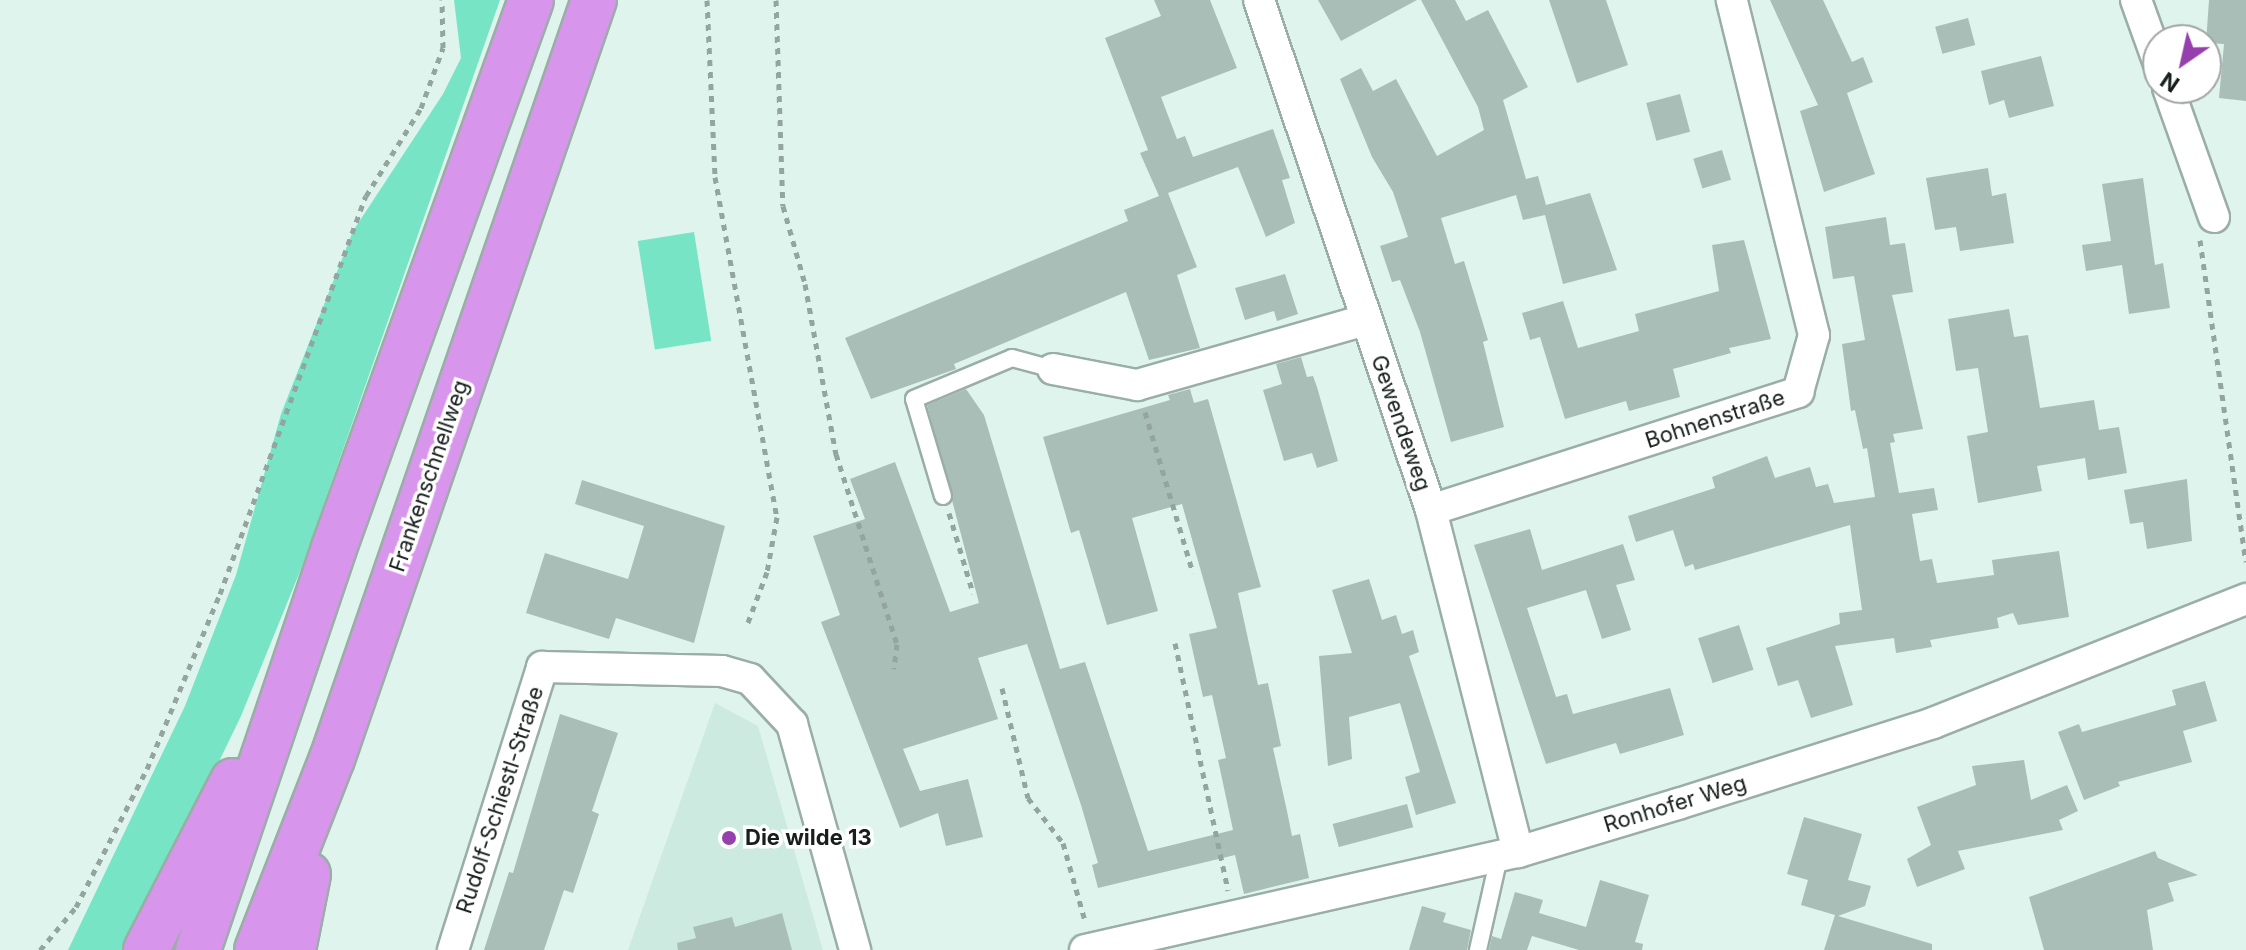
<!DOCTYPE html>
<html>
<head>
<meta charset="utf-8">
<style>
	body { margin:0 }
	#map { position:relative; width:2246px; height:950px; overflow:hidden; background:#dff4ed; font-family:Inter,sans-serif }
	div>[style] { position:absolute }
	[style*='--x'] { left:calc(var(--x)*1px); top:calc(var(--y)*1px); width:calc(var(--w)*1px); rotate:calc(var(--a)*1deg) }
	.built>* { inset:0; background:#cceadf }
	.green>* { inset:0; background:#77e5c5; transform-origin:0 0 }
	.building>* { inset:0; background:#a9beb7; transform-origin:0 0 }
	.path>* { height:5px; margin-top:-2.5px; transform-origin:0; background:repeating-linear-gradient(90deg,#94a49e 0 6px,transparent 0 12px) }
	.roads { filter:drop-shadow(2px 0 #9aaea7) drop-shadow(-2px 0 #9aaea7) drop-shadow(0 2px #9aaea7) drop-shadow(0 -2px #9aaea7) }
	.lane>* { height:16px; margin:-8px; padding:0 8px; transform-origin:8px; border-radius:8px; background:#fff }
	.street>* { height:30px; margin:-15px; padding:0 15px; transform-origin:15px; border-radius:15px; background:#fff }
	.highway>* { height:44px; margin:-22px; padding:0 22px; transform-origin:22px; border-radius:22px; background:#d895ec }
	.dots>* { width:22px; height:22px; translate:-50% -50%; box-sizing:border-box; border:4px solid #fff; border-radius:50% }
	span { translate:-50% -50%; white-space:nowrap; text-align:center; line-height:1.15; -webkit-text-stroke:7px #fff; paint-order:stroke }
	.street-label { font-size:22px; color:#171f1c }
	.poi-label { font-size:22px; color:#171f1c; font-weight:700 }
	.left { translate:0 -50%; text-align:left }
	.north { position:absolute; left:2142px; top:24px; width:80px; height:80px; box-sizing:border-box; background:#fff; border:2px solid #a2a5a4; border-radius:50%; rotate:214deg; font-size:22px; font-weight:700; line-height:32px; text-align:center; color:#171f1c }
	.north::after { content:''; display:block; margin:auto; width:28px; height:36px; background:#9640ad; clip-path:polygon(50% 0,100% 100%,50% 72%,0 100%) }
</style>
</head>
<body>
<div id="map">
	<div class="built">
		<div style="clip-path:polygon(715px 703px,758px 726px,823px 950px,628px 950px)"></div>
	</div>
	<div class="green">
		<div style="clip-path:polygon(454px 0,500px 0,303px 564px,241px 716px,128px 950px,68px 950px,185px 706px,236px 575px,281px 414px,353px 231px,443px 94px,461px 58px)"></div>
		<div style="left:694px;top:232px;width:110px;height:57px;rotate:81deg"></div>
	</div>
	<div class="building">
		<div style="clip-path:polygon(1154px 0,1210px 0,1237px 68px,1161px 97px,1177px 139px,1185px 136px,1193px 157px,1273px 129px,1290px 178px,1282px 180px,1295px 223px,1266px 237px,1238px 167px,1168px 193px,1197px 267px,1177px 275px,1200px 348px,1149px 360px,1126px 292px,954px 364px,956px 369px,871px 399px,845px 338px,1128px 221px,1124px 210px,1159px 196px,1140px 153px,1148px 150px,1105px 38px,1161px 16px)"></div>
		<div style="clip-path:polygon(1318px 0,1417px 0,1341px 41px)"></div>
		<div style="clip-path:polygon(1421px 0,1455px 0,1466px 21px,1488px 10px,1528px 87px,1503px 100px,1526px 179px,1538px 176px,1546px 205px,1590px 193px,1617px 270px,1563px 284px,1545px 215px,1523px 220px,1516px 195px,1441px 218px,1455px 264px,1464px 261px,1488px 340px,1483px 342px,1504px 427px,1451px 442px,1420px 332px,1400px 280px,1392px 282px,1380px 246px,1408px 237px,1393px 192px,1372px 157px,1340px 79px,1361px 68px,1373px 91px,1396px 79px,1437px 156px,1484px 130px,1478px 107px)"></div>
		<div style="clip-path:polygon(1549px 0,1606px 0,1628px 65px,1577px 83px)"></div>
		<div style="clip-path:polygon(1770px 0,1823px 0,1852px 62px,1863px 57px,1873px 82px,1847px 93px,1875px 174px,1824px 192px,1800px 111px,1818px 105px)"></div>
		<div style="clip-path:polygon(2209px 0,2246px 0,2246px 101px,2219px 98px,2224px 44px,2206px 43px)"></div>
		<div style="left:1968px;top:18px;width:28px;height:34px;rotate:75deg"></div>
		<div style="clip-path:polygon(2041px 56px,2054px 106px,2009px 118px,2004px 100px,1989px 105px,1981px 71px)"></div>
		<div style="left:1680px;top:94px;width:39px;height:35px;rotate:75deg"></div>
		<div style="left:1722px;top:150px;width:31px;height:30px;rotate:73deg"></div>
		<div style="clip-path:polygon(1988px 168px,1992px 196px,2006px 193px,2014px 243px,1960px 251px,1956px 227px,1935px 230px,1926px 178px)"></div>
		<div style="clip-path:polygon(2143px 178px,2155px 265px,2163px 263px,2170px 308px,2129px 314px,2122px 265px,2086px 271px,2082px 245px,2111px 241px,2102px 184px)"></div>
		<div style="clip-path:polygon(1886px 217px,1890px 245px,1905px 243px,1913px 292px,1892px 295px,1923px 429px,1893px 434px,1895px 442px,1890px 443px,1899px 493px,1934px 488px,1938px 510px,1912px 514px,1920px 561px,1932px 559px,1937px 583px,1994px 575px,1992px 560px,2059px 551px,2069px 617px,2018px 625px,2013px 613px,1997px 618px,1999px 628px,1930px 640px,1932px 647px,1896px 653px,1894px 638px,1835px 646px,1853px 705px,1811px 718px,1798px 680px,1778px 686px,1766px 648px,1840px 624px,1839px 613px,1862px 610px,1850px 525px,1695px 570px,1693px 564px,1685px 567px,1673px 530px,1636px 542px,1628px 516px,1715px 488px,1712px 477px,1767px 456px,1775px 478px,1810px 467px,1816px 487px,1828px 484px,1834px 503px,1875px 497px,1867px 448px,1863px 449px,1855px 410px,1851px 411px,1842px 344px,1865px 340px,1854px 276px,1833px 279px,1825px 227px)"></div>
		<div style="clip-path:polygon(1744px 240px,1771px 339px,1729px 348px,1731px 353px,1673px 369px,1680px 397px,1629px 411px,1626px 401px,1565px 419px,1540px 337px,1530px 340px,1522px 313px,1563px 301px,1578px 348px,1639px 331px,1635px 314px,1719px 291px,1712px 245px)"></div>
		<div style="clip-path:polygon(1285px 274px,1298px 314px,1277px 321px,1274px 311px,1245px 320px,1235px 288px)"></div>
		<div style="clip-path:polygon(2009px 309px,2014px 337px,2028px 335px,2040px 408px,2094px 400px,2099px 430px,2119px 427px,2127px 473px,2088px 480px,2085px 458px,2037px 466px,2042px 491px,1978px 503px,1967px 436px,1988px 432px,1978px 368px,1956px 371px,1948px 319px)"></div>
		<div style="clip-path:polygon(1301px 357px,1307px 377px,1313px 376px,1317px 387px,1338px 461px,1317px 468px,1312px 453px,1284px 461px,1263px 390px,1282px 384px,1276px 364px)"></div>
		<div style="clip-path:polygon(966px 389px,984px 415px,1060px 669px,1085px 662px,1148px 851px,1233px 830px,1218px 760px,1226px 758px,1212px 695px,1203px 697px,1189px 634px,1217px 628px,1182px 504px,1132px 518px,1158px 611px,1107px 625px,1079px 530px,1071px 533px,1043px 437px,1170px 400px,1168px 395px,1190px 389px,1194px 403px,1208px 399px,1261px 587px,1238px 593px,1258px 685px,1268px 683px,1281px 746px,1273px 748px,1287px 811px,1292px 836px,1300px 834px,1309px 878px,1244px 894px,1235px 855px,1098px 888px,1092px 865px,1098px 863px,1081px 805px,1027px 644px,978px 658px,998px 719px,903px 749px,920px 791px,968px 779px,983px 837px,946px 846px,938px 813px,900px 828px,821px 622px,840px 615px,813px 536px,865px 519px,850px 479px,895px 462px,950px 612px,979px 603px,927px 405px)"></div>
		<div style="clip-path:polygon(2187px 479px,2192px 541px,2147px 549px,2143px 522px,2130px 524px,2124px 490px)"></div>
		<div style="clip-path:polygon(582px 480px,725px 526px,694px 643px,616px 618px,609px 639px,526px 613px,545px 553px,628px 579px,644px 526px,575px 504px)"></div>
		<div style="clip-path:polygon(1530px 529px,1542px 570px,1623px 544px,1635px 580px,1616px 585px,1631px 630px,1602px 639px,1586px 590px,1527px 608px,1556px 697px,1567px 694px,1573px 714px,1670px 688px,1684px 735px,1620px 754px,1616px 743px,1546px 764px,1474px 545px)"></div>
		<div style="clip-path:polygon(1369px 579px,1382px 620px,1396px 615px,1402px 634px,1413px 630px,1419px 652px,1409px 656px,1456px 803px,1416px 815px,1405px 777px,1420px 772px,1400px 703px,1349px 717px,1352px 759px,1328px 766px,1319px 656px,1352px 653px,1332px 590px)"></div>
		<div style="left:1739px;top:625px;width:47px;height:43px;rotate:72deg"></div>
		<div style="clip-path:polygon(2205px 681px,2217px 721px,2183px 731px,2192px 762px,2118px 782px,2120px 786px,2084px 800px,2058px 732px,2079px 724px,2082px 732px,2176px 705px,2172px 690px)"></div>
		<div style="clip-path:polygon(560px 714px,618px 733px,592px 811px,599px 814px,573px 893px,564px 890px,544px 950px,484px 950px,509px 872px,513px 873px)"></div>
		<div style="clip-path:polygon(2024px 760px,2031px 800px,2067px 785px,2078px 811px,2059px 820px,2063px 830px,1958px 851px,1965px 869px,1917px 887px,1907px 859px,1931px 845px,1917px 807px,1976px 785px,1972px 766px)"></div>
		<div style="left:1407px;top:804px;width:24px;height:77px;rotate:75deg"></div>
		<div style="clip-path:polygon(1804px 817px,1862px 834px,1848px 880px,1871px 886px,1865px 906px,1838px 916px,1932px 944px,1932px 950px,1824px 950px,1835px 915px,1801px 905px,1808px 880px,1787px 874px)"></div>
		<div style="clip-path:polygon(2155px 851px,2158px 858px,2198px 875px,2168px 883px,2174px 901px,2147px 910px,2153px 950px,2044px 950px,2029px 897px)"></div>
		<div style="clip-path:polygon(1600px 880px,1649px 895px,1635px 942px,1643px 944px,1642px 950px,1579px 950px,1532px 936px,1527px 950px,1489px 950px,1492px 936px,1501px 939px,1515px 892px,1543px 900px,1539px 913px,1586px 927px)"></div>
		<div style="clip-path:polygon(1422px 906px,1446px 913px,1443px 922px,1471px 930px,1467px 950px,1409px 950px)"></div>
		<div style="clip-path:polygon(782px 913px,792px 950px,678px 950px,677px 943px,696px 938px,693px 927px,732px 917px,735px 927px)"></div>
	</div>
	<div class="path">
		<div style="--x:707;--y:0;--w:177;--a:87.4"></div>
		<div style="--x:715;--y:177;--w:346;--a:79.7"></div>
		<div style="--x:777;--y:517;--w:56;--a:100.3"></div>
		<div style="--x:767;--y:572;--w:57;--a:110.7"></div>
		<div style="--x:776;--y:0;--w:206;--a:88.1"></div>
		<div style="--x:783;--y:206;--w:81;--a:74.2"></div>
		<div style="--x:805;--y:284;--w:173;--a:79.7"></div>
		<div style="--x:836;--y:454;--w:200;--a:72.2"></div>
		<div style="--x:897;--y:644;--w:25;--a:97"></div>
		<div style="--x:2200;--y:240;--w:325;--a:81.9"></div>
		<div style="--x:1145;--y:412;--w:168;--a:73.4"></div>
		<div style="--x:949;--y:513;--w:84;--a:73.3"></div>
		<div style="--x:1175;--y:643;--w:253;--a:77.9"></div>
		<div style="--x:1002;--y:688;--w:113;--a:76.7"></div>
		<div style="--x:1028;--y:798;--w:57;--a:52.1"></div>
		<div style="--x:1063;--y:843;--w:81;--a:74.2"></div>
		<div style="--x:40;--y:950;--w:56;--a:-50.1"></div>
		<div style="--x:76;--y:907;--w:155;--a:-62.8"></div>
		<div style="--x:147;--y:769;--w:190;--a:-67.4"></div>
		<div style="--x:220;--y:594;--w:424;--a:-69.9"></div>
		<div style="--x:366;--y:196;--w:104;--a:-58"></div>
		<div style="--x:421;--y:108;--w:64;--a:-69.9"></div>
		<div style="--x:443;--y:48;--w:48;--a:-91.2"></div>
	</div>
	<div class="roads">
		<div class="lane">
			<div style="--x:943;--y:496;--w:101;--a:-106.6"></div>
			<div style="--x:914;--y:399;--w:106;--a:-22.7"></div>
			<div style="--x:1012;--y:358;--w:42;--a:15"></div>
			<div style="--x:1478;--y:950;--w:95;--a:-77.3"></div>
		</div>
		<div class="street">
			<div style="--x:1259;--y:0;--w:538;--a:71.36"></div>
			<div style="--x:1431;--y:510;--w:353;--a:75.7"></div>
			<div style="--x:2136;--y:0;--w:65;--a:70.2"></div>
			<div style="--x:2168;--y:88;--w:137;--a:70.4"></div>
			<div style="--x:1053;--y:369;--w:86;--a:10.8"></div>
			<div style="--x:1137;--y:385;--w:237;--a:-15.9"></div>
			<div style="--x:1431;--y:510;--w:386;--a:-17.8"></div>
			<div style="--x:1798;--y:392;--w:59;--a:-74.3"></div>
			<div style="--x:1814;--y:335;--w:345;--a:-103.8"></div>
			<div style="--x:453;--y:950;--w:297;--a:-72.5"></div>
			<div style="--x:542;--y:667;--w:180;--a:1.3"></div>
			<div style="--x:722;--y:671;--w:29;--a:16"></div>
			<div style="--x:750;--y:679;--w:62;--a:47"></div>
			<div style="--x:792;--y:724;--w:235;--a:74.4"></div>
			<div style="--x:1085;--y:950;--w:444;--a:-12.8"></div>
			<div style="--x:1518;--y:852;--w:167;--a:-16.7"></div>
			<div style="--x:1678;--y:804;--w:268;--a:-17.6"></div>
			<div style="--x:1933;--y:723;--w:337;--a:-21.6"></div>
		</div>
		<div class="highway">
			<div style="--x:146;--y:950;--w:190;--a:-62.8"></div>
			<div style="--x:198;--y:950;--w:424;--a:-71.3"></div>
			<div style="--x:334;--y:548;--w:582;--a:-70.23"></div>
			<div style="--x:257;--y:950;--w:205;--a:-68.6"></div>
			<div style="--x:332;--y:759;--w:803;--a:-70.96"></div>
			<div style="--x:293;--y:950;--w:77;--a:-78.8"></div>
		</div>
	</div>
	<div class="dots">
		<div style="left:729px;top:838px;background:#9640ad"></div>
	</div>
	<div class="street-label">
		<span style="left:1715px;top:419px;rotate:-18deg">Bohnenstraße</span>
		<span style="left:1401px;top:423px;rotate:71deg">Gewendeweg</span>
		<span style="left:429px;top:476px;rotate:-71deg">Frankenschnellweg</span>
		<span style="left:500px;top:800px;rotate:-72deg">Rudolf-Schiestl-Straße</span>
		<span style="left:1675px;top:804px;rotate:-17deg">Ronhofer Weg</span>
	</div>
	<div class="poi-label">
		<span class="left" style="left:745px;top:838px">Die wilde 13</span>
	</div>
	<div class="north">N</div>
</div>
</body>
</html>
